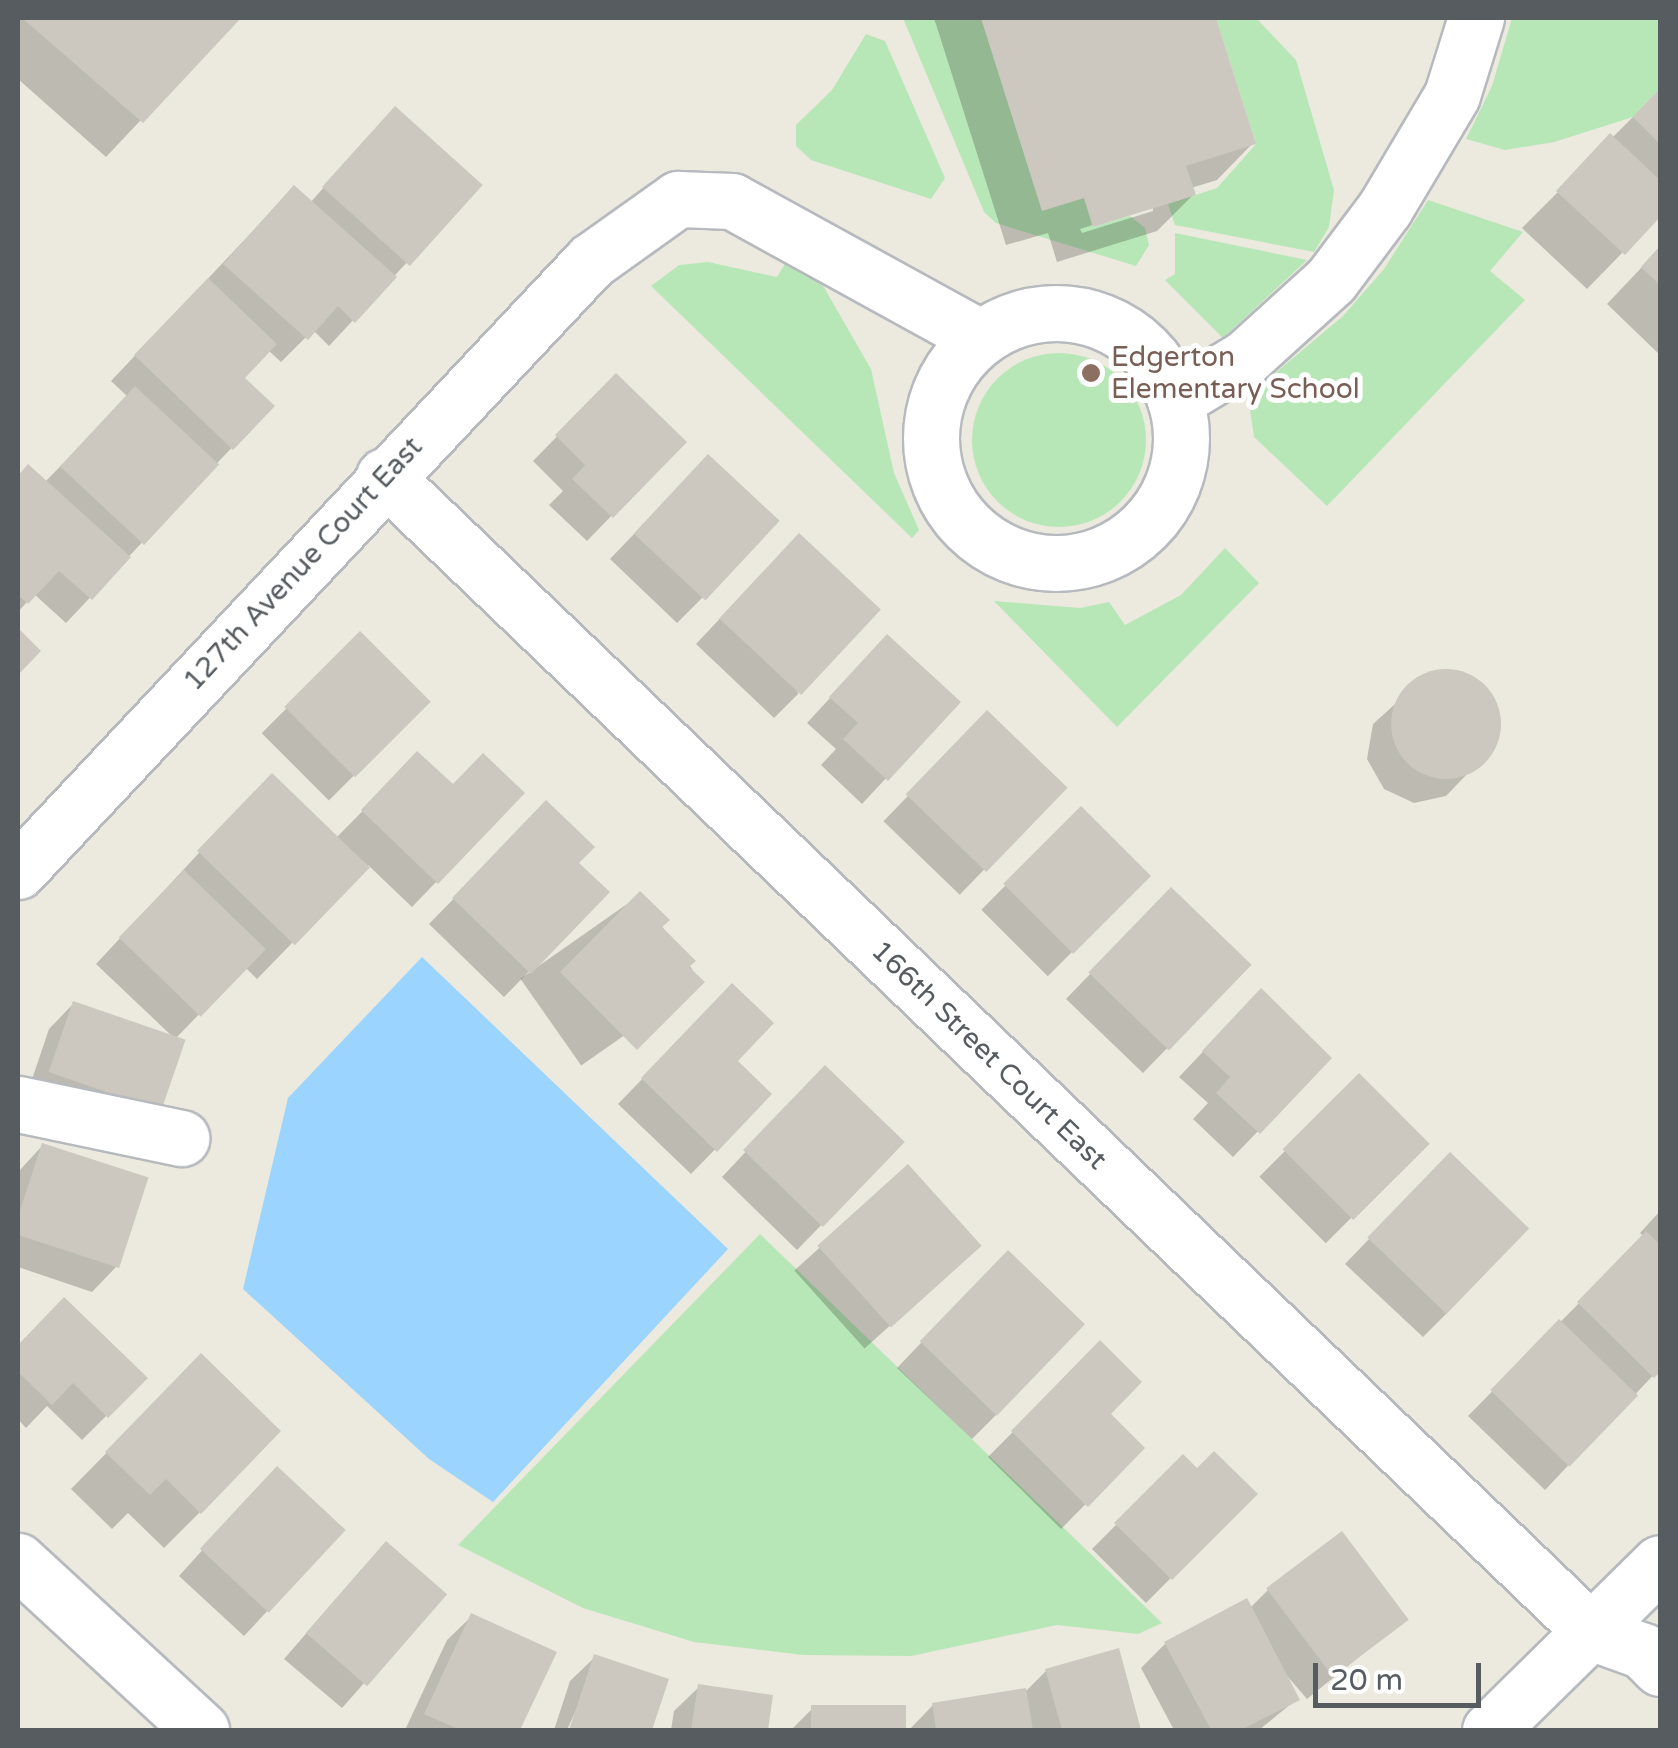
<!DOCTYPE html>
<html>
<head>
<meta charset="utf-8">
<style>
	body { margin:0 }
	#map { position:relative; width:1678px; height:1748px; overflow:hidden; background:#ece9de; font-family:"Varela Round",sans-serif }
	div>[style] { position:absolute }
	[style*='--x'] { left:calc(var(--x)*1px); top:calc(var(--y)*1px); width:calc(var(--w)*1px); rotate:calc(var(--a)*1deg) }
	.green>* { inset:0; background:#b8e7b7 }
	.round { border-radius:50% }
	.water>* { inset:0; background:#9bd5ff }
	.shadow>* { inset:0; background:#0003; transform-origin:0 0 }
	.building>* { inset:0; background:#ccc7bf; transform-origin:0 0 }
	.roads { filter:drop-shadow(2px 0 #b6babf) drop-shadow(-2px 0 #b6babf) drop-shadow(0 2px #b6babf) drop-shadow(0 -2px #b6babf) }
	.minor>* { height:55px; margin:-27.5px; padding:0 27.5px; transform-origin:27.5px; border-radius:27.5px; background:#fff }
	.minor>.ring { margin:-27.5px; padding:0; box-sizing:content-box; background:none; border:55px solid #fff; border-radius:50% }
	.dots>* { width:28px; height:28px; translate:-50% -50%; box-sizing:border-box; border:5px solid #fff; border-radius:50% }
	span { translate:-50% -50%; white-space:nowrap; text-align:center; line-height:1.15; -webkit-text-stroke:10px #fff; paint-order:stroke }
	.education-label { font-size:28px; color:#785e54 }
	.left { translate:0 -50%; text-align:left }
	.street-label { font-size:28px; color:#575c61 }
	.frame { position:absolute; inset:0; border:20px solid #575c61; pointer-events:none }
	.scale { position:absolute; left:1313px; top:1663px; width:168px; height:45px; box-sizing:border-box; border:5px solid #575c61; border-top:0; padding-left:12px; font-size:30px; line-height:35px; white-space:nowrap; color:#575c61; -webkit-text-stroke:8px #fff; paint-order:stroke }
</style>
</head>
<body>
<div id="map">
	<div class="green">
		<div style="clip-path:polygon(903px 18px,981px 18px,1042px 210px,1084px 198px,1093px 227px,1130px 216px,1145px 228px,1149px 245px,1136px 266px,996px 223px,984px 212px)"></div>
		<div style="clip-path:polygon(1216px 18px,1256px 18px,1296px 60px,1334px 190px,1329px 227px,1314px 252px,1175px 225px,1168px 204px,1217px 188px,1256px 144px)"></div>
		<div style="clip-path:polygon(1512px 18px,1660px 18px,1660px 88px,1633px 117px,1554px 142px,1505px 150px,1466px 139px,1492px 86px)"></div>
		<div style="clip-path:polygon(866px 34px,885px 41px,945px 178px,931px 199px,811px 160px,796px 146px,796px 125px,832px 90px)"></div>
		<div style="clip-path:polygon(1428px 200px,1523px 232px,1490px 271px,1525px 300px,1327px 506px,1254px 437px,1248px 396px,1343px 316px,1384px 269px)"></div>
		<div style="clip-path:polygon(1175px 233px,1307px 260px,1223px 338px,1165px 280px,1175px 274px)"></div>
		<div style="clip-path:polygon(708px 262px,777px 277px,786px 262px,822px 284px,871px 369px,894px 473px,919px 530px,912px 538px,651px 286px,679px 265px)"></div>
		<div class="round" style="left:972px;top:353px;width:174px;height:174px"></div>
		<div style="clip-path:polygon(1225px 548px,1259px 583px,1117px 727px,994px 601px,1080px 608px,1109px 602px,1125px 625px,1181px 595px)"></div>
		<div style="clip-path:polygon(760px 1234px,1162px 1623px,1138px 1634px,1057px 1625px,911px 1656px,803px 1655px,694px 1642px,583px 1608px,458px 1545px)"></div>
	</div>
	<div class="water">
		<div style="clip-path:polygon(422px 957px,728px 1249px,493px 1502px,429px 1459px,243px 1289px,288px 1098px)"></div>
	</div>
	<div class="shadow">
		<div style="clip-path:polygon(18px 18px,237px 18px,106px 157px,18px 79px)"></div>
		<div style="clip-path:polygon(evenodd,934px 18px,1213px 18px,1253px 143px,1217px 180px,1191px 188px,1193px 195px,1157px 231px,1057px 262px,1048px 233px,1006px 245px,934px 18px,1153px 206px,1153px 211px,1082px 233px,1080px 229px,1153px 206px)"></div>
		<div style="clip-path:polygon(1660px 90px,1660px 214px,1587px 289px,1522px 228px)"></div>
		<div style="clip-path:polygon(371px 134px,480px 184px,329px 346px,313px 330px,281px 362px,268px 350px,241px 378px,271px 406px,66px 623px,34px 594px,18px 612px,18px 478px,28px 467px,45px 482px,128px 397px,111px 381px,270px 213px,310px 203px)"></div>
		<div style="clip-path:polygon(1660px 248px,1660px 355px,1607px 304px)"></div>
		<div style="clip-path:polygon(616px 376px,683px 442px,587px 541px,549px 505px,563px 491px,533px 461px)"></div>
		<div style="clip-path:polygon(684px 482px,702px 598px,677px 623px,610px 559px)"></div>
		<div style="clip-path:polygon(775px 560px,798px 694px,774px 718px,696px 644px)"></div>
		<div style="left:360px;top:635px;width:95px;height:139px;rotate:45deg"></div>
		<div style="clip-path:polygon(863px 662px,957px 702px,862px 804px,821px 765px,836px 749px,807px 723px)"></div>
		<div style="clip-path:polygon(1463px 674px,1491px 696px,1498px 712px,1494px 746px,1446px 796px,1414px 803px,1384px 789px,1367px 759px,1373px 724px,1427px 675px)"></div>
		<div style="left:987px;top:714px;width:106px;height:149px;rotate:44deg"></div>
		<div style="clip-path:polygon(418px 755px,452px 787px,522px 793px,412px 907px,368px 865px,257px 979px,245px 967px,176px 1038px,161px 1108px,26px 1097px,49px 1029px,73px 1004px,174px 1038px,96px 964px,236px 813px,336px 838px)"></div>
		<div style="clip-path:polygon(546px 804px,576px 863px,606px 892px,504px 997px,429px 924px)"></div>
		<div style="left:1081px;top:810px;width:94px;height:141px;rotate:45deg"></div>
		<div style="left:640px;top:895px;width:106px;height:146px;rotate:55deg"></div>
		<div style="clip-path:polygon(1147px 915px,1248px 965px,1143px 1073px,1066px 999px)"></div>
		<div style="clip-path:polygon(708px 1011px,735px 1061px,769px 1094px,691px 1174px,618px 1104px)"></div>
		<div style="clip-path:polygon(1237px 1016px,1329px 1058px,1233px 1157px,1193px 1119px,1208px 1103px,1179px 1077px)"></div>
		<div style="left:1359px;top:1077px;width:94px;height:141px;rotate:45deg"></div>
		<div style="clip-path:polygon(801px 1093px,902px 1142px,797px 1250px,722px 1177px)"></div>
		<div style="clip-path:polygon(43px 1145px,116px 1267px,92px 1292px,18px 1267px,18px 1172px)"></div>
		<div style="left:908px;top:1168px;width:105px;height:153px;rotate:48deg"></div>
		<div style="clip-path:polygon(1426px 1180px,1447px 1313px,1423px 1337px,1345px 1264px)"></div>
		<div style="clip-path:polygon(1660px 1211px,1660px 1368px,1545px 1490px,1468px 1416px,1644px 1237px,1640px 1233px)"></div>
		<div style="clip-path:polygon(984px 1277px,996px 1415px,972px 1439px,897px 1368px)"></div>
		<div style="clip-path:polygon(64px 1301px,144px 1378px,82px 1440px,47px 1406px,26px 1428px,18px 1419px,18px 1348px)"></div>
		<div style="clip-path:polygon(1100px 1344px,1107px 1414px,1141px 1448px,1061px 1529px,988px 1457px)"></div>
		<div style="clip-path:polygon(201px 1357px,200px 1512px,164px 1548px,128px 1513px,112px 1529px,71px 1489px)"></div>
		<div style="clip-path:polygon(1183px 1458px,1197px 1472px,1254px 1494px,1146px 1603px,1092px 1549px)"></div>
		<div style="clip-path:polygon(253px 1494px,343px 1530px,244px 1636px,179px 1576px)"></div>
		<div style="clip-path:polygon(362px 1569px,443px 1594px,342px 1708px,284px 1659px)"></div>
		<div style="clip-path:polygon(1268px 1590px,1406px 1619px,1307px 1699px,1282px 1670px,1297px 1699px,1259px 1730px,1174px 1730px,1141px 1668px,1165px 1644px,1250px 1608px)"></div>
		<div style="clip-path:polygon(472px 1616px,553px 1653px,518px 1730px,405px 1730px,447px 1640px)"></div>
		<div style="clip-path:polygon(1117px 1651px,1138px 1730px,909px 1730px,933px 1705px,1026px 1691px,1046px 1671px)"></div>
		<div style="clip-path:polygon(595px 1657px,666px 1680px,649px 1730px,572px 1730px,588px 1683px,567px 1730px,554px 1730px,570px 1681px)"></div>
		<div style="clip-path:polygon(699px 1687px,770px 1697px,765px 1730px,671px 1730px,674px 1711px)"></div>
		<div style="clip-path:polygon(903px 1708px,904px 1730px,791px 1730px,812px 1709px)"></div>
	</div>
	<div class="building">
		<div style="clip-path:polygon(22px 18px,241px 18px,143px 123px)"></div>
		<div style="clip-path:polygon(981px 18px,1216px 18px,1256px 144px,1186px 166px,1196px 195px,1093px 227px,1084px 198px,1042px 211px)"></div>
		<div style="clip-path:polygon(1660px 88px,1660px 144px,1633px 117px)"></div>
		<div style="left:395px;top:106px;width:118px;height:109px;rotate:42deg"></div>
		<div style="clip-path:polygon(1610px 133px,1660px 180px,1660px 217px,1625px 255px,1556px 191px)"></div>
		<div style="clip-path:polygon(294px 185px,397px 277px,355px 323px,338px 306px,308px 340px,223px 264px)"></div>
		<div style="clip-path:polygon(1660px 246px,1660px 285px,1641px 267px)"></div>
		<div style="clip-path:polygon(208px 278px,277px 344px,245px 378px,275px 406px,233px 450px,134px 355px)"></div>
		<div style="clip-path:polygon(616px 373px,687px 442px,613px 518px,572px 479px,585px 465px,555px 435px)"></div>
		<div style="left:135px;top:386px;width:115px;height:110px;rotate:43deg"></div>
		<div style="left:708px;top:454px;width:98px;height:109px;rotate:43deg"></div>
		<div style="clip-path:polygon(28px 464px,131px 557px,92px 600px,59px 571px,28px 604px,18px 595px,18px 476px)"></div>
		<div style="left:799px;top:533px;width:112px;height:117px;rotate:43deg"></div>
		<div style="clip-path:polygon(18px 628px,41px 651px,18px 675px)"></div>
		<div style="left:360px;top:631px;width:100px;height:107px;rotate:45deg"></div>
		<div style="clip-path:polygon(887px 634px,961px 702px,888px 781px,843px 739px,858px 723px,829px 697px)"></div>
		<div class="round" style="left:1391px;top:669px;width:110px;height:110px"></div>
		<div style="left:987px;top:710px;width:112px;height:117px;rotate:44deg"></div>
		<div style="clip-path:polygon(417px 751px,453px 784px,483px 753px,525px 793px,438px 884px,361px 810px)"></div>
		<div style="left:272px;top:773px;width:136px;height:108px;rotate:44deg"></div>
		<div style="clip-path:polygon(546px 800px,595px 847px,579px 863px,610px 892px,531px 974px,452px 898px)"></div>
		<div style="left:1081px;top:806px;width:99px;height:110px;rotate:45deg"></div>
		<div style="left:184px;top:870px;width:114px;height:94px;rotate:44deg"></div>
		<div style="left:1171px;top:887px;width:112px;height:119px;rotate:44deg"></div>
		<div style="clip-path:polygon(640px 891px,670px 920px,662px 927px,696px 961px,689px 967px,705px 982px,637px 1050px,560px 972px)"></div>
		<div style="clip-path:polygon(732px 983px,774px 1023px,738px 1061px,772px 1094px,717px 1152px,641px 1078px)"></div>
		<div style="clip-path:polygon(1261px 988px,1332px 1058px,1260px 1134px,1216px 1093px,1230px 1077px,1202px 1051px)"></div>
		<div style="left:73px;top:1001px;width:119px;height:75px;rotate:19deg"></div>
		<div style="left:825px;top:1065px;width:111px;height:118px;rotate:44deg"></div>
		<div style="left:1359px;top:1073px;width:100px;height:108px;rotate:45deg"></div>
		<div style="left:42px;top:1143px;width:112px;height:95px;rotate:18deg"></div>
		<div style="left:1450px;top:1152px;width:110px;height:119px;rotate:44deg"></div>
		<div style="left:908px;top:1164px;width:110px;height:122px;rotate:48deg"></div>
		<div style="clip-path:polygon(1646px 1231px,1660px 1245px,1660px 1372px,1654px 1378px,1577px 1302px)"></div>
		<div style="left:1008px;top:1250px;width:107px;height:127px;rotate:44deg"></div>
		<div style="clip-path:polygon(64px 1297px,148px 1378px,108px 1418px,73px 1383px,52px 1405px,18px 1372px,18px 1345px)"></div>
		<div style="left:1559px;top:1319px;width:110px;height:99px;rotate:44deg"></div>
		<div style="clip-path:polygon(1100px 1340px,1142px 1382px,1111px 1414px,1145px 1448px,1088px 1507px,1011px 1431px)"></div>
		<div style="clip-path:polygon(201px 1353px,281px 1431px,201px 1514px,166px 1479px,150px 1495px,105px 1452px)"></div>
		<div style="clip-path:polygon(1214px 1451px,1258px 1494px,1172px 1580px,1114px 1523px,1183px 1454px,1197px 1468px)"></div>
		<div style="left:277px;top:1466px;width:94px;height:113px;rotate:43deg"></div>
		<div style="left:1342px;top:1531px;width:111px;height:95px;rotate:53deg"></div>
		<div style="left:386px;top:1541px;width:81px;height:122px;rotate:41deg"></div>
		<div style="clip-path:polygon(1247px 1598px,1300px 1700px,1241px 1730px,1211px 1730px,1164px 1642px)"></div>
		<div style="clip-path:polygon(471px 1613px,557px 1652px,520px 1730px,460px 1730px,424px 1714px)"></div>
		<div style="clip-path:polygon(1119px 1648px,1141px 1730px,1062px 1730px,1045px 1669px)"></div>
		<div style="clip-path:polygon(594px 1654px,669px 1679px,652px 1730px,569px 1730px)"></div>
		<div style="clip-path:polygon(698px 1684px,773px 1695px,768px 1730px,691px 1730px)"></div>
		<div style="clip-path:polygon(1026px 1688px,1033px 1730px,936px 1730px,932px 1703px)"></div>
		<div style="left:906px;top:1705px;width:25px;height:95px;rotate:90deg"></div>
	</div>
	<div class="roads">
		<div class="minor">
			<div class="ring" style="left:931px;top:313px;width:195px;height:195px"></div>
			<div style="--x:1175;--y:400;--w:82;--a:-31"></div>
			<div style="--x:1245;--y:358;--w:116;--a:-42.2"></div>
			<div style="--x:1331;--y:280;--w:90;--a:-53.1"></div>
			<div style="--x:1385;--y:208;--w:131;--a:-59.3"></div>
			<div style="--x:1452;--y:95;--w:81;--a:-72.7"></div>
			<div style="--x:384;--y:476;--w:1673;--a:43.74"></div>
			<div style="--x:1593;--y:1633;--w:53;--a:19.8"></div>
			<div style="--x:1643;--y:1651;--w:24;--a:45"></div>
			<div style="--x:18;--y:871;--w:837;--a:-46.79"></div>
			<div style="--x:591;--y:261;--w:107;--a:-35.5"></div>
			<div style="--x:678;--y:199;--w:54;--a:2.1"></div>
			<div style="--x:732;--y:201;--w:284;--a:28.8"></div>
			<div style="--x:18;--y:1104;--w:167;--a:11.8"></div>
			<div style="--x:18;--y:1561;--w:249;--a:42.7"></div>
			<div style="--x:1490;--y:1730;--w:238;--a:-44.5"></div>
		</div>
	</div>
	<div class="dots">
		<div style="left:1091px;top:373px;background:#8d6e63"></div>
	</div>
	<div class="education-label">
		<span class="left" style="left:1111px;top:373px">Edgerton<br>Elementary School</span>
	</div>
	<div class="street-label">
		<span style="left:303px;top:564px;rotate:-47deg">127th Avenue Court East</span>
		<span style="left:989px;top:1055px;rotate:44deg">166th Street Court East</span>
	</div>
	<div class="frame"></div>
	<div class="scale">20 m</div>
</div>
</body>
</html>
